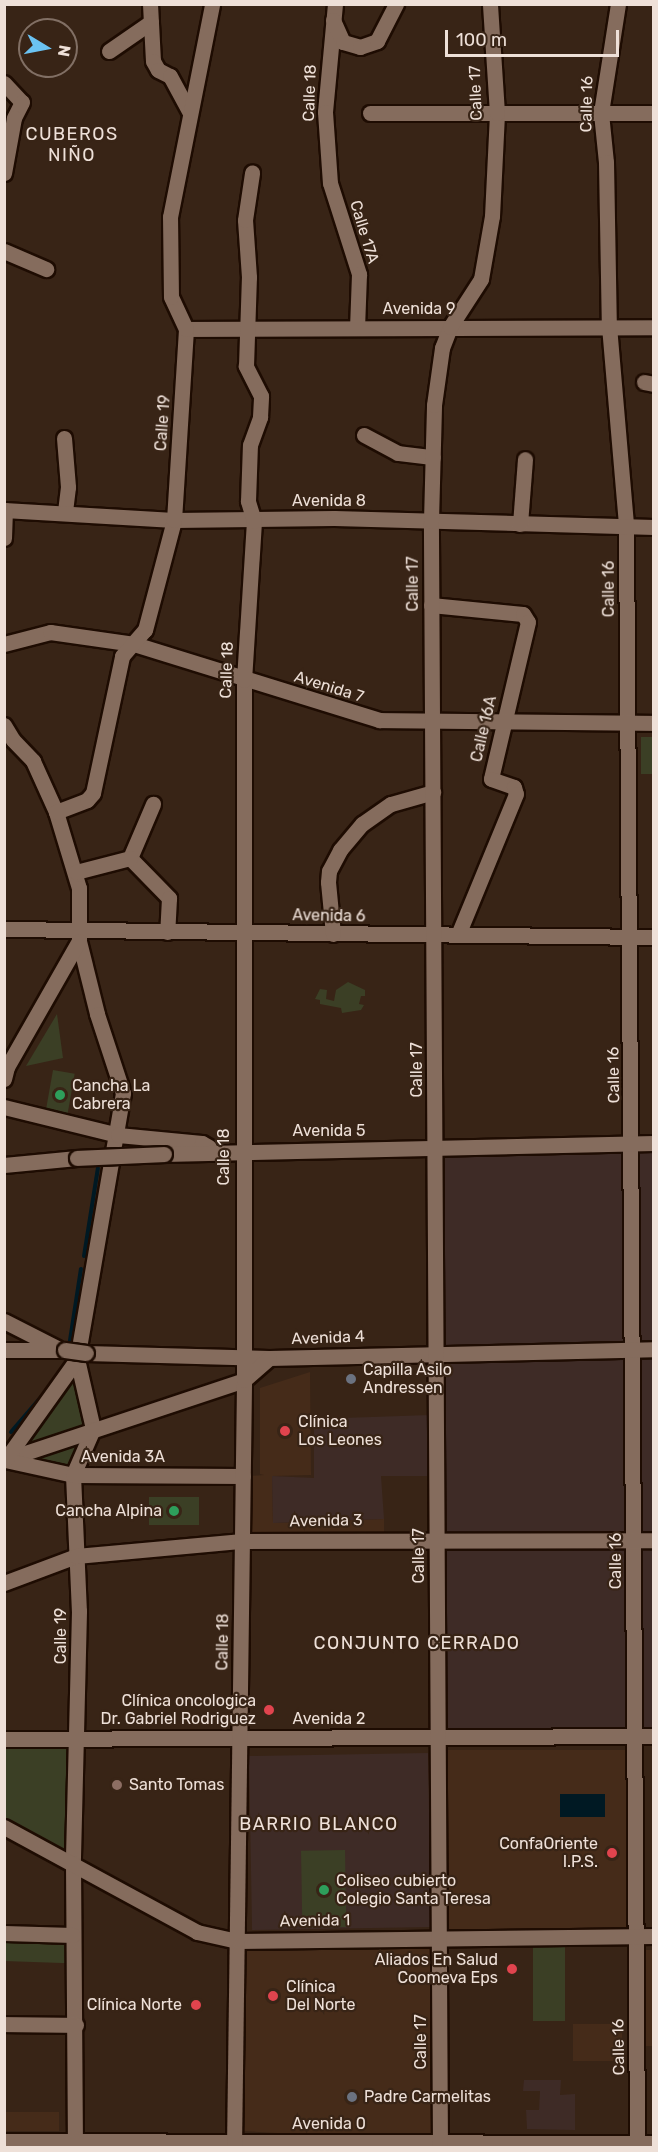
<!DOCTYPE html>
<html>
<head>
<meta charset="utf-8">
<style>
	body { margin:0 }
	#map { position:relative; width:658px; height:2152px; overflow:hidden; background:#382416; font-family:Rubik,sans-serif }
	div>[style] { position:absolute }
	[style*='--x'] { left:calc(var(--x)*1px); top:calc(var(--y)*1px); width:calc(var(--w)*1px); rotate:calc(var(--a)*1deg) }
	.built>* { inset:0; background:#452b19; transform-origin:0 0 }
	.education>* { inset:0; background:#3e2b26; transform-origin:0 0 }
	.green>* { inset:0; background:#3b3f25; transform-origin:0 0 }
	.water>* { inset:0; background:#001923; transform-origin:0 0 }
	.stream>* { height:4px; margin:-2px; padding:0 2px; transform-origin:2px; border-radius:2px; background:#001923 }
	.roads { filter:drop-shadow(2px 0 #1e0c02) drop-shadow(-2px 0 #1e0c02) drop-shadow(0 2px #1e0c02) drop-shadow(0 -2px #1e0c02) }
	.minor>* { height:15px; margin:-7.5px; padding:0 7.5px; transform-origin:7.5px; border-radius:7.5px; background:#856c5d }
	.bridges { filter:drop-shadow(2px 0 #1e0c02) drop-shadow(-2px 0 #1e0c02) drop-shadow(0 2px #1e0c02) drop-shadow(0 -2px #1e0c02) }
	.minor-bridge>* { height:15px; margin:-7.5px; padding:0 7.5px; transform-origin:7.5px; border-radius:7.5px; background:#856c5d }
	.dots>* { width:16px; height:16px; translate:-50% -50%; box-sizing:border-box; border:3px solid #382416; border-radius:50% }
	span { translate:-50% -50%; white-space:nowrap; text-align:center; line-height:1.15; -webkit-text-stroke:4.5px #382416; paint-order:stroke }
	.street-label { font-size:16px; color:#eee0d8 }
	.poi-label { font-size:16px; color:#eee0d8 }
	.left { translate:0 -50%; text-align:left }
	.right { translate:-100% -50%; text-align:right }
	.neighbourhood-label { font-size:18px; color:#eee0d8; letter-spacing:1.5px }
	.frame { position:absolute; inset:0; border:6px solid #eee0d8; pointer-events:none }
	.north { position:absolute; left:18px; top:18px; width:60px; height:60px; box-sizing:border-box; background:#382416; border:2px solid #816f64; border-radius:50%; rotate:100deg; font-size:16px; font-weight:700; line-height:24px; text-align:center; color:#eee0d8 }
	.north::after { content:''; display:block; margin:auto; width:21px; height:27px; background:#6bc3f2; clip-path:polygon(50% 0,100% 100%,50% 72%,0 100%) }
	.scale { position:absolute; left:445px; top:30px; width:174px; height:27px; box-sizing:border-box; border:3px solid #eee0d8; border-top:0; padding-left:8px; font-size:18px; line-height:21px; white-space:nowrap; color:#eee0d8; -webkit-text-stroke:4px #382416; paint-order:stroke }
</style>
</head>
<body>
<div id="map">
	<div class="built">
		<div style="clip-path:polygon(310px 1372px,311px 1475px,272px 1476px,273px 1523px,384px 1519px,384px 1534px,249px 1537px,249px 1476px,264px 1475px,260px 1474px,260px 1388px)"></div>
		<div style="left:444px;top:1750px;width:184px;height:182px"></div>
		<div style="clip-path:polygon(436px 1942px,439px 2142px,242px 2131px,246px 1953px,251px 1946px)"></div>
		<div style="left:644px;top:1950px;width:9px;height:96px"></div>
		<div style="left:622px;top:2024px;width:37px;height:49px;rotate:90deg"></div>
		<div style="left:59px;top:2112px;width:19px;height:54px;rotate:90deg"></div>
	</div>
	<div class="education">
		<div style="left:440px;top:1149px;width:213px;height:586px"></div>
		<div style="clip-path:polygon(430px 1415px,431px 1476px,381px 1476px,384px 1519px,273px 1523px,272px 1476px,314px 1478px,314px 1419px)"></div>
		<div style="left:428px;top:1753px;width:174px;height:179px;rotate:89deg"></div>
		<div style="clip-path:polygon(524px 2080px,561px 2080px,560px 2095px,575px 2094px,575px 2130px,527px 2129px,526px 2110px,539px 2110px,540px 2091px,523px 2091px)"></div>
	</div>
	<div class="green">
		<div style="left:641px;top:737px;width:12px;height:37px"></div>
		<div style="clip-path:polygon(348px 982px,365px 990px,365px 996px,361px 996px,359px 1004px,364px 1005px,361px 1010px,342px 1013px,341px 1008px,320px 1004px,320px 1000px,315px 999px,320px 989px,327px 990px,326px 999px,334px 1001px,336px 990px)"></div>
		<div style="clip-path:polygon(57px 1014px,63px 1058px,26px 1066px)"></div>
		<div style="left:53px;top:1070px;width:22px;height:46px;rotate:10deg"></div>
		<div style="clip-path:polygon(76px 1365px,84px 1425px,17px 1450px)"></div>
		<div style="clip-path:polygon(90px 1433px,72px 1473px,30px 1457px)"></div>
		<div style="left:199px;top:1497px;width:28px;height:50px;rotate:90deg"></div>
		<div style="clip-path:polygon(5px 1744px,70px 1746px,67px 1856px,5px 1823px)"></div>
		<div style="left:345px;top:1850px;width:77px;height:44px;rotate:89deg"></div>
		<div style="left:5px;top:1934px;width:65px;height:27px;rotate:2deg"></div>
		<div style="left:533px;top:1945px;width:32px;height:76px"></div>
	</div>
	<div class="water">
		<div style="left:560px;top:1794px;width:45px;height:23px"></div>
	</div>
	<div class="stream">
		<div style="--x:84;--y:1256;--w:89;--a:-81"></div>
		<div style="--x:69;--y:1347;--w:79;--a:-81.3"></div>
		<div style="--x:11;--y:1432;--w:48;--a:-49.3"></div>
	</div>
	<div class="roads">
		<div class="minor">
			<div style="--x:150;--y:4;--w:57;--a:87"></div>
			<div style="--x:153;--y:61;--w:10;--a:61"></div>
			<div style="--x:158;--y:70;--w:13;--a:27"></div>
			<div style="--x:170;--y:76;--w:42;--a:61.6"></div>
			<div style="--x:335;--y:4;--w:108;--a:95.3"></div>
			<div style="--x:325;--y:112;--w:71;--a:86"></div>
			<div style="--x:330;--y:183;--w:96;--a:72.3"></div>
			<div style="--x:359;--y:274;--w:54;--a:92.1"></div>
			<div style="--x:618;--y:4;--w:110;--a:98.9"></div>
			<div style="--x:601;--y:113;--w:49;--a:84.2"></div>
			<div style="--x:606;--y:162;--w:164;--a:89"></div>
			<div style="--x:609;--y:326;--w:201;--a:85.1"></div>
			<div style="--x:626;--y:526;--w:1622;--a:89.61"></div>
			<div style="--x:333;--y:20;--w:24;--a:66"></div>
			<div style="--x:343;--y:42;--w:18;--a:16"></div>
			<div style="--x:360;--y:47;--w:18;--a:-19"></div>
			<div style="--x:377;--y:41;--w:42;--a:-62.8"></div>
			<div style="--x:109;--y:51;--w:51;--a:-34.6"></div>
			<div style="--x:4;--y:83;--w:26;--a:47"></div>
			<div style="--x:22;--y:102;--w:18;--a:117"></div>
			<div style="--x:14;--y:118;--w:56;--a:100.3"></div>
			<div style="--x:370;--y:113;--w:284;--a:0"></div>
			<div style="--x:4;--y:251;--w:46;--a:23.2"></div>
			<div style="--x:186;--y:329;--w:468;--a:-0.2"></div>
			<div style="--x:644;--y:382;--w:10;--a:11"></div>
			<div style="--x:364;--y:435;--w:38;--a:28"></div>
			<div style="--x:398;--y:453;--w:35;--a:7"></div>
			<div style="--x:64;--y:438;--w:49;--a:85.3"></div>
			<div style="--x:68;--y:487;--w:26;--a:97"></div>
			<div style="--x:4;--y:510;--w:170;--a:3.4"></div>
			<div style="--x:174;--y:520;--w:160;--a:-0.7"></div>
			<div style="--x:334;--y:518;--w:320;--a:1.6"></div>
			<div style="--x:520;--y:524;--w:65;--a:-85.6"></div>
			<div style="--x:4;--y:538;--w:28;--a:-88"></div>
			<div style="--x:431;--y:605;--w:92;--a:5.6"></div>
			<div style="--x:523;--y:614;--w:9;--a:58"></div>
			<div style="--x:528;--y:622;--w:161;--a:103.3"></div>
			<div style="--x:491;--y:779;--w:24;--a:19"></div>
			<div style="--x:514;--y:787;--w:7;--a:74"></div>
			<div style="--x:516;--y:794;--w:152;--a:112.4"></div>
			<div style="--x:4;--y:644;--w:48;--a:-14.6"></div>
			<div style="--x:50;--y:632;--w:85;--a:8.1"></div>
			<div style="--x:134;--y:644;--w:257;--a:17.2"></div>
			<div style="--x:379;--y:720;--w:275;--a:0.6"></div>
			<div style="--x:4;--y:725;--w:17;--a:59"></div>
			<div style="--x:13;--y:740;--w:29;--a:46"></div>
			<div style="--x:33;--y:761;--w:56;--a:65.7"></div>
			<div style="--x:56;--y:812;--w:79;--a:73.2"></div>
			<div style="--x:79;--y:888;--w:53;--a:90"></div>
			<div style="--x:79;--y:941;--w:75;--a:76.1"></div>
			<div style="--x:97;--y:1014;--w:83;--a:71.8"></div>
			<div style="--x:123;--y:1093;--w:270;--a:99.8"></div>
			<div style="--x:77;--y:1359;--w:72;--a:77.1"></div>
			<div style="--x:93;--y:1429;--w:50;--a:113.5"></div>
			<div style="--x:73;--y:1475;--w:136;--a:87.5"></div>
			<div style="--x:79;--y:1611;--w:252;--a:91.4"></div>
			<div style="--x:73;--y:1863;--w:285;--a:89.6"></div>
			<div style="--x:56;--y:812;--w:33;--a:-21"></div>
			<div style="--x:87;--y:800;--w:9;--a:-49"></div>
			<div style="--x:93;--y:793;--w:140;--a:-78"></div>
			<div style="--x:122;--y:656;--w:35;--a:-49"></div>
			<div style="--x:145;--y:630;--w:114;--a:-75.2"></div>
			<div style="--x:174;--y:520;--w:191;--a:-86.4"></div>
			<div style="--x:186;--y:329;--w:35;--a:-115"></div>
			<div style="--x:171;--y:297;--w:80;--a:-90.7"></div>
			<div style="--x:170;--y:217;--w:217;--a:-78.8"></div>
			<div style="--x:130;--y:858;--w:56;--a:45.7"></div>
			<div style="--x:169;--y:898;--w:34;--a:93"></div>
			<div style="--x:130;--y:858;--w:59;--a:-66.9"></div>
			<div style="--x:76;--y:872;--w:56;--a:-14.5"></div>
			<div style="--x:4;--y:929;--w:650;--a:0.71"></div>
			<div style="--x:333;--y:934;--w:52;--a:-95.5"></div>
			<div style="--x:328;--y:882;--w:11;--a:-85"></div>
			<div style="--x:329;--y:871;--w:24;--a:-62"></div>
			<div style="--x:340;--y:850;--w:34;--a:-50"></div>
			<div style="--x:362;--y:824;--w:35;--a:-35"></div>
			<div style="--x:391;--y:804;--w:44;--a:-15.9"></div>
			<div style="--x:4;--y:1079;--w:12;--a:-76"></div>
			<div style="--x:7;--y:1067;--w:145;--a:-60.3"></div>
			<div style="--x:4;--y:1107;--w:117;--a:13.8"></div>
			<div style="--x:118;--y:1135;--w:84;--a:5.4"></div>
			<div style="--x:202;--y:1143;--w:8;--a:30"></div>
			<div style="--x:164;--y:1154;--w:490;--a:-1.3"></div>
			<div style="--x:4;--y:1165;--w:73;--a:-5.5"></div>
			<div style="--x:4;--y:1321;--w:59;--a:27"></div>
			<div style="--x:4;--y:1350;--w:61;--a:0"></div>
			<div style="--x:86;--y:1353;--w:183;--a:1.6"></div>
			<div style="--x:269;--y:1358;--w:385;--a:-1.3"></div>
			<div style="--x:4;--y:1460;--w:253;--a:-18.4"></div>
			<div style="--x:244;--y:1380;--w:33;--a:-41"></div>
			<div style="--x:5;--y:1460;--w:70;--a:12.4"></div>
			<div style="--x:73;--y:1475;--w:170;--a:0.3"></div>
			<div style="--x:5;--y:1460;--w:124;--a:-54.5"></div>
			<div style="--x:4;--y:1583;--w:77;--a:-20.6"></div>
			<div style="--x:76;--y:1556;--w:167;--a:-5.2"></div>
			<div style="--x:242;--y:1541;--w:412;--a:-0.1"></div>
			<div style="--x:4;--y:1739;--w:650;--a:-0.26"></div>
			<div style="--x:4;--y:1827;--w:220;--a:28.5"></div>
			<div style="--x:197;--y:1932;--w:41;--a:12.7"></div>
			<div style="--x:237;--y:1941;--w:417;--a:-0.7"></div>
			<div style="--x:4;--y:1933;--w:69;--a:1.7"></div>
			<div style="--x:4;--y:2024;--w:72;--a:0.8"></div>
			<div style="--x:4;--y:2141;--w:650;--a:0.18"></div>
			<div style="--x:234;--y:2148;--w:768;--a:-89.25"></div>
			<div style="--x:244;--y:1380;--w:700;--a:-90"></div>
			<div style="--x:244;--y:680;--w:159;--a:-86.4"></div>
			<div style="--x:254;--y:521;--w:21;--a:-107"></div>
			<div style="--x:248;--y:501;--w:56;--a:-88"></div>
			<div style="--x:250;--y:445;--w:30;--a:-70"></div>
			<div style="--x:260;--y:417;--w:21;--a:-87"></div>
			<div style="--x:261;--y:396;--w:34;--a:-117"></div>
			<div style="--x:246;--y:366;--w:89;--a:-88.1"></div>
			<div style="--x:249;--y:277;--w:57;--a:-94"></div>
			<div style="--x:245;--y:220;--w:48;--a:-81.5"></div>
			<div style="--x:440;--y:2148;--w:1627;--a:-90.32"></div>
			<div style="--x:431;--y:521;--w:116;--a:-88.5"></div>
			<div style="--x:434;--y:405;--w:58;--a:-82"></div>
			<div style="--x:442;--y:348;--w:22;--a:-69"></div>
			<div style="--x:450;--y:327;--w:57;--a:-57.1"></div>
			<div style="--x:481;--y:279;--w:64;--a:-80.1"></div>
			<div style="--x:492;--y:216;--w:103;--a:-87.2"></div>
			<div style="--x:497;--y:113;--w:109;--a:-93.7"></div>
		</div>
	</div>
	<div class="bridges">
		<div class="minor-bridge">
			<div style="--x:77;--y:1158;--w:87;--a:-2.6"></div>
			<div style="--x:65;--y:1350;--w:21;--a:8"></div>
		</div>
	</div>
	<div class="dots">
		<div style="left:60px;top:1095px;background:#2e9e5b"></div>
		<div style="left:351px;top:1379px;background:#6b7280"></div>
		<div style="left:285px;top:1431px;background:#e0444e"></div>
		<div style="left:174px;top:1511px;background:#2e9e5b"></div>
		<div style="left:269px;top:1710px;background:#e0444e"></div>
		<div style="left:117px;top:1785px;background:#8d6e63"></div>
		<div style="left:612px;top:1853px;background:#e0444e"></div>
		<div style="left:324px;top:1890px;background:#2e9e5b"></div>
		<div style="left:512px;top:1969px;background:#e0444e"></div>
		<div style="left:273px;top:1996px;background:#e0444e"></div>
		<div style="left:196px;top:2005px;background:#e0444e"></div>
		<div style="left:352px;top:2097px;background:#6b7280"></div>
	</div>
	<div class="street-label">
		<span style="left:310px;top:93px;rotate:-88deg">Calle 18</span>
		<span style="left:476px;top:93px;rotate:-92deg">Calle 17</span>
		<span style="left:587px;top:104px;rotate:-89deg">Calle 16</span>
		<span style="left:364px;top:232px;rotate:73deg">Calle 17A</span>
		<span style="left:419px;top:309px">Avenida 9</span>
		<span style="left:163px;top:423px;rotate:-86deg">Calle 19</span>
		<span style="left:329px;top:501px">Avenida 8</span>
		<span style="left:413px;top:584px;rotate:-90deg">Calle 17</span>
		<span style="left:609px;top:589px;rotate:-90deg">Calle 16</span>
		<span style="left:227px;top:670px;rotate:-88deg">Calle 18</span>
		<span style="left:329px;top:687px;rotate:17deg">Avenida 7</span>
		<span style="left:484px;top:729px;rotate:-77deg">Calle 16A</span>
		<span style="left:329px;top:916px;rotate:1deg">Avenida 6</span>
		<span style="left:417px;top:1070px;rotate:-90deg">Calle 17</span>
		<span style="left:614px;top:1075px;rotate:-91deg">Calle 16</span>
		<span style="left:329px;top:1131px">Avenida 5</span>
		<span style="left:224px;top:1157px;rotate:-90deg">Calle 18</span>
		<span style="left:328px;top:1338px;rotate:-2deg">Avenida 4</span>
		<span style="left:123px;top:1457px">Avenida 3A</span>
		<span style="left:326px;top:1521px;rotate:-1deg">Avenida 3</span>
		<span style="left:419px;top:1556px;rotate:-90deg">Calle 17</span>
		<span style="left:616px;top:1561px;rotate:-90deg">Calle 16</span>
		<span style="left:61px;top:1636px;rotate:-90deg">Calle 19</span>
		<span style="left:223px;top:1642px;rotate:-89deg">Calle 18</span>
		<span style="left:329px;top:1719px">Avenida 2</span>
		<span style="left:315px;top:1921px;rotate:-1deg">Avenida 1</span>
		<span style="left:421px;top:2042px;rotate:-90deg">Calle 17</span>
		<span style="left:619px;top:2047px;rotate:-91deg">Calle 16</span>
		<span style="left:329px;top:2124px">Avenida 0</span>
	</div>
	<div class="poi-label">
		<span class="left" style="left:72px;top:1095px">Cancha La<br>Cabrera</span>
		<span class="left" style="left:363px;top:1379px">Capilla Asilo<br>Andressen</span>
		<span class="left" style="left:298px;top:1431px">Clínica<br>Los Leones</span>
		<span class="right" style="left:162px;top:1511px">Cancha Alpina</span>
		<span class="right" style="left:256px;top:1710px">Clínica oncologica<br>Dr. Gabriel Rodriguez</span>
		<span class="left" style="left:129px;top:1785px">Santo Tomas</span>
		<span class="right" style="left:598px;top:1853px">ConfaOriente<br>I.P.S.</span>
		<span class="left" style="left:336px;top:1890px">Coliseo cubierto<br>Colegio Santa Teresa</span>
		<span class="right" style="left:498px;top:1969px">Aliados En Salud<br>Coomeva Eps</span>
		<span class="left" style="left:286px;top:1996px">Clínica<br>Del Norte</span>
		<span class="right" style="left:182px;top:2005px">Clínica Norte</span>
		<span class="left" style="left:364px;top:2097px">Padre Carmelitas</span>
	</div>
	<div class="neighbourhood-label">
		<span style="left:72px;top:145px">CUBEROS<br>NIÑO</span>
		<span style="left:417px;top:1643px">CONJUNTO CERRADO</span>
		<span style="left:319px;top:1824px">BARRIO BLANCO</span>
	</div>
	<div class="frame"></div>
	<div class="north">N</div>
	<div class="scale">100 m</div>
</div>
</body>
</html>
